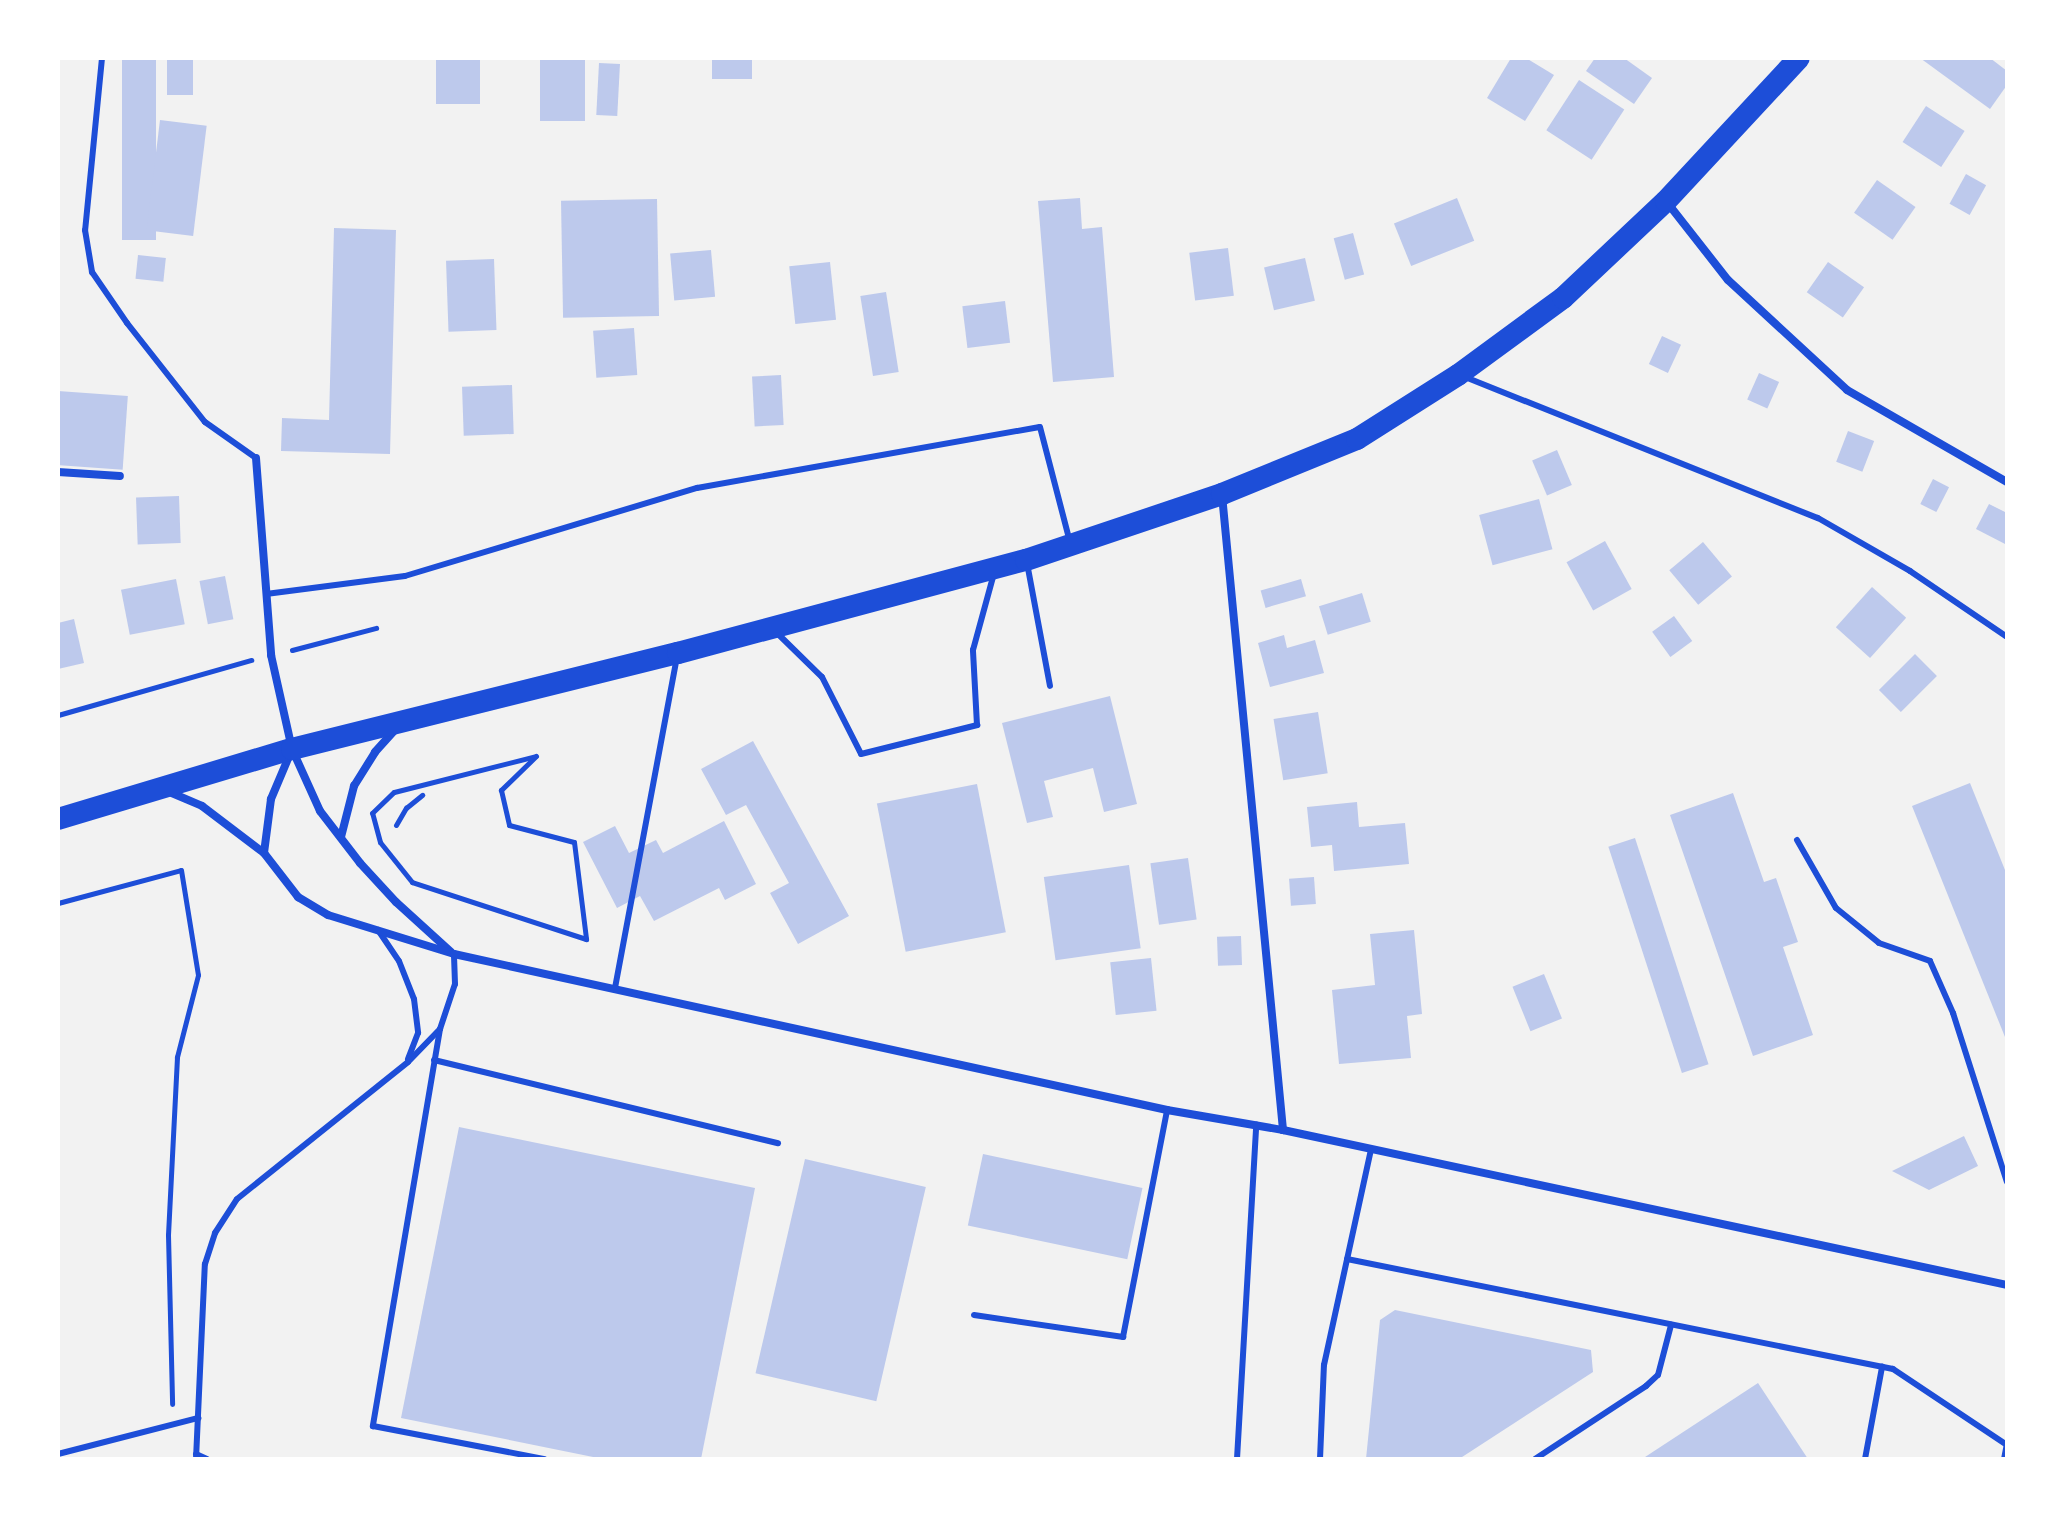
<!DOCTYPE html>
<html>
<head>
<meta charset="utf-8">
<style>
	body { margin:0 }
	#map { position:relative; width:2065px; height:1517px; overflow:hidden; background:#f2f2f2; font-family:"Work Sans",sans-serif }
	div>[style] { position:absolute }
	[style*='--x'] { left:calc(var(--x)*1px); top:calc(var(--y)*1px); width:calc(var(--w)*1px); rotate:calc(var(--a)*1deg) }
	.building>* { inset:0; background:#bdc9ec; transform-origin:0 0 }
	.path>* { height:5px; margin:-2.5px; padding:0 2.5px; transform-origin:2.5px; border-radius:2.5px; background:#1d4ed8 }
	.service>* { height:6px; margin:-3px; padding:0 3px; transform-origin:3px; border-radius:3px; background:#1d4ed8 }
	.minor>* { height:8px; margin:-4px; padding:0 4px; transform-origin:4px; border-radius:4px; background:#1d4ed8 }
	.trunk>* { height:22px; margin:-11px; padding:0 11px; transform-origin:11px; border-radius:11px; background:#1d4ed8 }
	span { translate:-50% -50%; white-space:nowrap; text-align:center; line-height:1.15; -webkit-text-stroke:8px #fff; paint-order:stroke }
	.frame { position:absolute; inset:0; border:60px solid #fff; pointer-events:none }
</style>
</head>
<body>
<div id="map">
	<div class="building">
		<div style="left:122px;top:58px;width:34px;height:182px"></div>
		<div style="left:167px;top:58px;width:26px;height:37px"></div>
		<div style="left:436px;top:58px;width:44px;height:46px"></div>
		<div style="left:540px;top:58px;width:45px;height:63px"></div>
		<div style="left:712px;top:58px;width:40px;height:21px"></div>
		<div style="clip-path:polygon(1511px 58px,1526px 58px,1554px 75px,1525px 121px,1487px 98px)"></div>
		<div style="clip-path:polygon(1595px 58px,1624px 58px,1652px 78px,1634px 104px,1586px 71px)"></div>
		<div style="clip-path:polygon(1920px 58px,1990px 58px,2007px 71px,2007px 85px,1990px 109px)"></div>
		<div style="left:599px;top:63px;width:21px;height:52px;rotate:3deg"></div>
		<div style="left:1579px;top:80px;width:54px;height:60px;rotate:33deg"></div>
		<div style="left:1926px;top:106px;width:46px;height:43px;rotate:33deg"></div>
		<div style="left:160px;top:120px;width:47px;height:111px;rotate:7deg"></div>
		<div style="left:1966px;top:174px;width:23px;height:34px;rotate:29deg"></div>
		<div style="left:1877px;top:180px;width:47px;height:40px;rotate:35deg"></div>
		<div style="clip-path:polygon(1080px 198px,1082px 229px,1102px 227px,1114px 377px,1053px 382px,1038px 201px)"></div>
		<div style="left:1457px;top:198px;width:46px;height:68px;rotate:68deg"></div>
		<div style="left:657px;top:199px;width:117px;height:96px;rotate:89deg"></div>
		<div style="clip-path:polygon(334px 228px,396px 230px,390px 454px,281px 451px,282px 418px,329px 420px)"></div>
		<div style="left:1353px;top:233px;width:43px;height:20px;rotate:75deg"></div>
		<div style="left:1228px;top:248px;width:48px;height:39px;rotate:83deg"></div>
		<div style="left:711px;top:250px;width:47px;height:41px;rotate:85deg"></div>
		<div style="left:138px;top:255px;width:28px;height:24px;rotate:6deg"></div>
		<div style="left:1305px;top:258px;width:44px;height:42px;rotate:77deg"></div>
		<div style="left:494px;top:259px;width:71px;height:48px;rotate:88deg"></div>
		<div style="left:830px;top:262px;width:58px;height:41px;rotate:84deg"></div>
		<div style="left:1828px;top:262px;width:44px;height:37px;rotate:35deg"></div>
		<div style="left:886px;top:292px;width:81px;height:26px;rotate:81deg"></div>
		<div style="left:1005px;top:301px;width:42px;height:43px;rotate:83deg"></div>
		<div style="left:634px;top:328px;width:47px;height:41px;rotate:86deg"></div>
		<div style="left:1662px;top:336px;width:21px;height:31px;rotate:25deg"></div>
		<div style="left:1759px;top:373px;width:22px;height:29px;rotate:24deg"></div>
		<div style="left:781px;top:375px;width:50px;height:29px;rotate:87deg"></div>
		<div style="left:512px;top:385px;width:49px;height:50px;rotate:88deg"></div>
		<div style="left:58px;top:391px;width:70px;height:74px;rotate:4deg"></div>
		<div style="left:1848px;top:431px;width:28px;height:33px;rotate:21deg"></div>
		<div style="left:1557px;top:450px;width:38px;height:27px;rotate:67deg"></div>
		<div style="left:1933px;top:479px;width:18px;height:28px;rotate:27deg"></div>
		<div style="left:179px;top:496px;width:47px;height:43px;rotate:88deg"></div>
		<div style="left:1539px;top:499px;width:52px;height:62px;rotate:75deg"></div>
		<div style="clip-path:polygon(1989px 504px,2007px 513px,2007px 545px,1976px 529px)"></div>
		<div style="left:1605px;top:541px;width:55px;height:44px;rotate:61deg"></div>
		<div style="left:1703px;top:542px;width:45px;height:44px;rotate:50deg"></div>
		<div style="left:225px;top:576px;width:44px;height:26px;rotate:79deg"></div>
		<div style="left:176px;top:579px;width:46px;height:56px;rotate:79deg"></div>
		<div style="left:1301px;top:579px;width:18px;height:42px;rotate:74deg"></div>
		<div style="left:1872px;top:587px;width:46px;height:54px;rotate:42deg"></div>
		<div style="left:1362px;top:593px;width:30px;height:45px;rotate:73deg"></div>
		<div style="left:1674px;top:616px;width:31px;height:27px;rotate:54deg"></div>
		<div style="clip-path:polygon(74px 619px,84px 663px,58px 669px,58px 623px)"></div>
		<div style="clip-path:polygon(1284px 635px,1287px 648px,1315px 640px,1324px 673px,1270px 687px,1258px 643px)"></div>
		<div style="left:1915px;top:654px;width:31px;height:51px;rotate:45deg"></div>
		<div style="clip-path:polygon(1110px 696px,1137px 804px,1104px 812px,1093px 768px,1044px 781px,1053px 817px,1027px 823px,1002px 723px)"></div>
		<div style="left:1318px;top:712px;width:62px;height:45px;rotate:81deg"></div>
		<div style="clip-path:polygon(753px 741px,849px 916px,798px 944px,770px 893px,789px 883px,746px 805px,726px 815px,701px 769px)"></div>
		<div style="clip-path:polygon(1970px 783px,2007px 875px,2007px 1042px,1912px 806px)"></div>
		<div style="left:977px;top:784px;width:151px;height:102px;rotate:79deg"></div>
		<div style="clip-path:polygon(1733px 793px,1764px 882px,1776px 878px,1798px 942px,1783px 947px,1813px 1035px,1753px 1056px,1670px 815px)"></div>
		<div style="clip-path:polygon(1357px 802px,1359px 827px,1405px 823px,1409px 864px,1334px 871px,1332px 845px,1311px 847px,1307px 807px)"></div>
		<div style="clip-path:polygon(724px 821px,756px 884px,725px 900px,719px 888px,654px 921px,640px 896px,617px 908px,583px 842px,615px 826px,629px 853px,656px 840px,663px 853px)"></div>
		<div style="left:1635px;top:838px;width:238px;height:28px;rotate:72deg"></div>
		<div style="left:1188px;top:858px;width:62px;height:38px;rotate:82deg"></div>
		<div style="left:1129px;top:865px;width:84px;height:86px;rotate:82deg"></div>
		<div style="left:1314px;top:877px;width:27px;height:25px;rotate:86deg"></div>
		<div style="clip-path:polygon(1414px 930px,1422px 1014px,1407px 1016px,1411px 1058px,1339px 1064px,1332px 990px,1375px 985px,1370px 934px)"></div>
		<div style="left:1241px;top:936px;width:29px;height:24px;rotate:88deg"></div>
		<div style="left:1151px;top:958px;width:53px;height:41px;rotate:84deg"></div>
		<div style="left:1544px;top:974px;width:48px;height:34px;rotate:68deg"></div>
		<div style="clip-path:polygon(459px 1127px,755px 1188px,701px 1459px,603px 1459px,401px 1418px)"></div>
		<div style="clip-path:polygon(1964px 1136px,1978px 1166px,1929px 1190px,1892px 1171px)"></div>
		<div style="left:983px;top:1154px;width:163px;height:73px;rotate:12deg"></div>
		<div style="left:805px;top:1159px;width:124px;height:220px;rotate:13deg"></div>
		<div style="clip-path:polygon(1395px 1310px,1591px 1350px,1593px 1372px,1459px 1459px,1366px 1459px,1380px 1320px)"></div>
		<div style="clip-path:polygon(1758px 1383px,1808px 1459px,1642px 1459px)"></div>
	</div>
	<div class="path">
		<div style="--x:292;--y:650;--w:87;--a:-14.7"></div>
		<div style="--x:58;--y:715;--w:201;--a:-15.9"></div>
		<div style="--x:536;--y:756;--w:49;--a:135.8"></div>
		<div style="--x:501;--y:790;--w:36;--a:77"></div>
		<div style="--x:509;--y:825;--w:67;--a:14.7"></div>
		<div style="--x:574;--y:842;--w:98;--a:82.9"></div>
		<div style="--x:586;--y:939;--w:183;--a:-161.9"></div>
		<div style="--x:412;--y:882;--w:51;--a:-128.7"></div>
		<div style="--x:380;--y:842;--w:30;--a:-105"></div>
		<div style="--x:372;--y:813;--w:30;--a:-44"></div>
		<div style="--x:394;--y:792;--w:146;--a:-14.2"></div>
		<div style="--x:396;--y:825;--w:20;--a:-60"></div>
		<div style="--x:406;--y:808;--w:21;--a:-39"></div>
		<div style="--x:58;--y:903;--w:127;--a:-15"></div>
		<div style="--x:181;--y:870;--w:106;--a:80.8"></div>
		<div style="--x:198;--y:975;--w:85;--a:104.4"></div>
		<div style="--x:177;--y:1057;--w:178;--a:92.9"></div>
		<div style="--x:168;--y:1235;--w:169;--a:88.6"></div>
	</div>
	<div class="service">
		<div style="--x:102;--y:58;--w:173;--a:95.6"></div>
		<div style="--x:85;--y:230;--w:43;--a:80.5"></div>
		<div style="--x:92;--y:272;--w:62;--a:55.5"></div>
		<div style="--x:127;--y:323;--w:126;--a:51.8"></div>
		<div style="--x:205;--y:422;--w:62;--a:35.2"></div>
		<div style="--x:1465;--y:377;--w:380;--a:21.8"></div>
		<div style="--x:1818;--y:518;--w:106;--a:29.9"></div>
		<div style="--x:1910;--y:571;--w:117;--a:34.2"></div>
		<div style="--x:1027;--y:563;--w:125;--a:79.4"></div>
		<div style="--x:266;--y:594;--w:140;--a:-7.4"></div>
		<div style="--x:405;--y:576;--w:305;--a:-16.8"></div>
		<div style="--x:697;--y:488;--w:348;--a:-10.1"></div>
		<div style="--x:1040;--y:427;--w:119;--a:75.4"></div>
		<div style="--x:777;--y:633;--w:63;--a:44.4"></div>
		<div style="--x:822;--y:677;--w:86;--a:63.1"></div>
		<div style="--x:861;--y:754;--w:120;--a:-14"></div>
		<div style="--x:977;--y:725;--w:75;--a:-93.1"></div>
		<div style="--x:973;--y:650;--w:80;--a:-74.7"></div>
		<div style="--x:1797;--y:840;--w:78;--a:60.2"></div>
		<div style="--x:1836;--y:908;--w:55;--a:39.1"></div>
		<div style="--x:1879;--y:943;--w:54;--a:19.4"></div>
		<div style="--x:1930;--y:961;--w:57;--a:66.1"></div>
		<div style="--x:1953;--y:1013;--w:177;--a:72.3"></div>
		<div style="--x:378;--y:930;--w:37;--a:56"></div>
		<div style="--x:399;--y:961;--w:41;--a:68.5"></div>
		<div style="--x:414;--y:999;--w:34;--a:83"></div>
		<div style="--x:418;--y:1033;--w:28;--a:111"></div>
		<div style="--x:615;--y:988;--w:336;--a:-79.4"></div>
		<div style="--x:440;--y:1029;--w:403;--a:99.6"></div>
		<div style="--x:373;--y:1426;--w:175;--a:10.9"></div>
		<div style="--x:434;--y:1060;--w:354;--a:13.6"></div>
		<div style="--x:1347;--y:1259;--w:557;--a:11.39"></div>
		<div style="--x:1893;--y:1369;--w:137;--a:33.7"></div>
		<div style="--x:974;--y:1315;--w:151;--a:8.4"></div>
		<div style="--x:1123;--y:1337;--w:231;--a:-79"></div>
		<div style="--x:58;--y:1454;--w:145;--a:-14.4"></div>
		<div style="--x:196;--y:1454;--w:12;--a:24"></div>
		<div style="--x:196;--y:1459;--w:195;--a:-87.4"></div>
		<div style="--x:205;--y:1264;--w:33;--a:-72"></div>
		<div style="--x:215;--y:1233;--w:40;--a:-57.1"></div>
		<div style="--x:237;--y:1199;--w:219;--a:-38.7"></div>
		<div style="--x:408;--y:1062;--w:46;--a:-45.9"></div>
		<div style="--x:440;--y:1029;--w:47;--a:-71.6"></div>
		<div style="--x:455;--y:984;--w:30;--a:-92"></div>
		<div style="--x:1237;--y:1459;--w:335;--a:-86.7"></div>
		<div style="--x:1320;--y:1459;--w:94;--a:-87.6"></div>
		<div style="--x:1324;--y:1365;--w:221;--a:-77.7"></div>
		<div style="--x:1535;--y:1459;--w:133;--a:-33.3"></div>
		<div style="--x:1646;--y:1386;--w:16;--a:-43"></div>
		<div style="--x:1658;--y:1375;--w:52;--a:-75.4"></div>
		<div style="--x:1865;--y:1459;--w:94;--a:-79.5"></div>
		<div style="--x:2004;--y:1459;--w:15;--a:-79"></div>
	</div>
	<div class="minor">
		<div style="--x:1666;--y:201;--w:100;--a:51.9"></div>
		<div style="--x:1728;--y:280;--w:162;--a:42.7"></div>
		<div style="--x:1847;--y:390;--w:185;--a:29.9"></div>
		<div style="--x:256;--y:458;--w:198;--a:85.6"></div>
		<div style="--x:271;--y:655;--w:96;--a:77.4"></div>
		<div style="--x:292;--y:749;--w:68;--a:65.7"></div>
		<div style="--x:320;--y:811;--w:66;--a:52.4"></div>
		<div style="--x:360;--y:863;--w:53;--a:47.3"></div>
		<div style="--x:396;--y:902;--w:74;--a:42.3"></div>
		<div style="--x:58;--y:472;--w:62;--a:3.7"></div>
		<div style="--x:1222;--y:495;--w:638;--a:84.51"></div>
		<div style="--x:290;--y:754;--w:49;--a:112.9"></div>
		<div style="--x:271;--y:799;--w:54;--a:97.4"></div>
		<div style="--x:264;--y:853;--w:56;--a:52.3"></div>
		<div style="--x:298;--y:897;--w:35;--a:31"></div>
		<div style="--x:328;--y:915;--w:132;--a:17.2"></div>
		<div style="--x:454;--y:954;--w:730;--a:12.34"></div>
		<div style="--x:1167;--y:1110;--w:118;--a:9.8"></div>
		<div style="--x:1283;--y:1130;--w:740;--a:12.08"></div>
		<div style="--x:167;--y:791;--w:38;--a:23"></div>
		<div style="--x:202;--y:806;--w:78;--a:37.2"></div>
		<div style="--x:341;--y:837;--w:53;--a:-75.7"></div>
		<div style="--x:354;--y:786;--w:40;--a:-58"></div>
		<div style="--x:375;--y:752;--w:31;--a:-48"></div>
	</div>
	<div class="trunk">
		<div style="--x:58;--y:819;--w:244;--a:-16.7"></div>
		<div style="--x:292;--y:749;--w:398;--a:-14"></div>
		<div style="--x:678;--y:653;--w:360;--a:-15"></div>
		<div style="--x:1026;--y:560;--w:207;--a:-18.6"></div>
		<div style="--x:1222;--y:494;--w:146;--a:-22.2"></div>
		<div style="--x:1357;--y:439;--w:120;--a:-32.4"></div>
		<div style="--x:1458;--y:375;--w:130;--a:-36.3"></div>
		<div style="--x:1563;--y:298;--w:141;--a:-43.3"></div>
		<div style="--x:1666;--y:201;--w:195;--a:-47.1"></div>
	</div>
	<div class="frame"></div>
</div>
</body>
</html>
